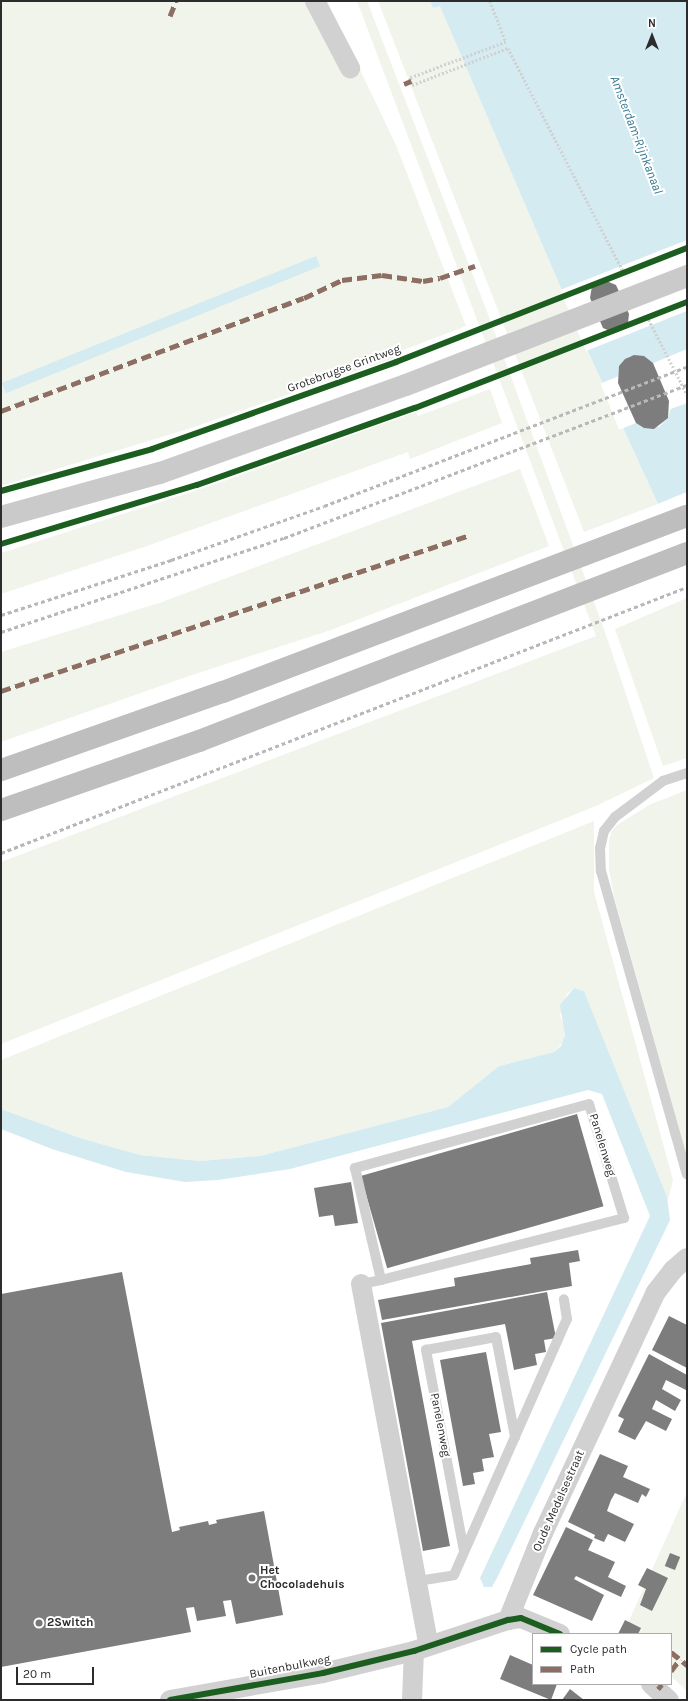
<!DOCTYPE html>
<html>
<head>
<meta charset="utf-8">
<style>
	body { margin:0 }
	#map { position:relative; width:688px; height:1701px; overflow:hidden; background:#fff; font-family:Karla,sans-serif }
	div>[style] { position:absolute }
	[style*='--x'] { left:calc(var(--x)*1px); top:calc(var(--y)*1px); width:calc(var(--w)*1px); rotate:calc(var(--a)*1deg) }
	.green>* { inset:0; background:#f1f4ea }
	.water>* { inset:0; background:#d4ebf2; transform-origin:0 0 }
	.pier>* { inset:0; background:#fff; transform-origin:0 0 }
	.building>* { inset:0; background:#7d7d7d; transform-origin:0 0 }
	.path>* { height:2.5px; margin-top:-1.25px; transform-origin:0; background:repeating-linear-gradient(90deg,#d1d1d1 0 2px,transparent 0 4px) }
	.service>* { height:10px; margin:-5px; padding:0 5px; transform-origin:5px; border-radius:5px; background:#d1d1d1 }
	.minor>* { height:20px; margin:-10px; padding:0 10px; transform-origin:10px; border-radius:10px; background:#d1d1d1 }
	.secondary>* { height:22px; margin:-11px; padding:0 11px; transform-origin:11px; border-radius:11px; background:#cacaca }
	.motorway>* { height:22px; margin:-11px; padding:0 11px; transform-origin:11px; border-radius:11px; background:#bebebe }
	.rail>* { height:3px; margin-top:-1.5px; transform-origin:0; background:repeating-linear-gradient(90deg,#b8b8b8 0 4px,transparent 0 7px) }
	.secondary-bridge>* { height:22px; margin:-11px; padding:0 11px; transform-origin:11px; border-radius:11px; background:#cacaca }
	.quiet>* { height:5px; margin-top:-2.5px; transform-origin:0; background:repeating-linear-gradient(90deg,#8d6e63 0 10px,transparent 0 15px) }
	.cycleway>* { height:6px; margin:-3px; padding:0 3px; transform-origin:3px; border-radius:3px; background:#1b5e20 }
	.dots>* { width:11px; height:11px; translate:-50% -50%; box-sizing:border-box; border:2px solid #fff; border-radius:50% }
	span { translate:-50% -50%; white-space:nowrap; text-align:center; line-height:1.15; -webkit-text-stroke:4px #fff; paint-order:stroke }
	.street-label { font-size:12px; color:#2c2c2c }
	.poi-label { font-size:12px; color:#2c2c2c; font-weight:700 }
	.left { translate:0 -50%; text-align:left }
	.water-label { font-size:13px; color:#367c92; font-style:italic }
	.frame { position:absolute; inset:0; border:2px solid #2c2c2c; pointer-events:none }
	.legend { position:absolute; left:532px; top:1633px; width:140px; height:52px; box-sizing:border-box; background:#fff; border:1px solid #ababab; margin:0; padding:5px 7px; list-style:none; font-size:12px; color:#2c2c2c }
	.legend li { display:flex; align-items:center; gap:8px; height:20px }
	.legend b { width:20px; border:1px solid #ababab }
	.north { position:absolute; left:632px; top:16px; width:40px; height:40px; -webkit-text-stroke:3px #fff; paint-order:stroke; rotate:0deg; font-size:11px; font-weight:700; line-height:16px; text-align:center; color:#2c2c2c }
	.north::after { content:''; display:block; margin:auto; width:14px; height:18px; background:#2c2c2c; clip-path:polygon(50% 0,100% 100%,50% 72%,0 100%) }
	.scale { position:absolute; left:16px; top:1667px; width:78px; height:18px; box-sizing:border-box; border:2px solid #2c2c2c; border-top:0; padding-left:5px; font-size:12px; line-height:14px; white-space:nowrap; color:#2c2c2c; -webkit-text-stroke:3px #fff; paint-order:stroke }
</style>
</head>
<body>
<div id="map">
	<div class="green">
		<div style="clip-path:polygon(1px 1px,327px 1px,396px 145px,466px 326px,393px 354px,394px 358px,191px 428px,1px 486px)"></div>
		<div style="clip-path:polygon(357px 1px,367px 1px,486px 309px,605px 632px,654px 778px,596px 806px,1px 1044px,1px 862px,596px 636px)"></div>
		<div style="clip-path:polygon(378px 1px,430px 1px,433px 8px,440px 5px,591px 358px,658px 504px,584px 532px)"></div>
		<div style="clip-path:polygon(490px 389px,502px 423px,410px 459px,408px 452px,147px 546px,1px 594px,1px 553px,210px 486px,416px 412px,418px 416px)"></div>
		<div style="clip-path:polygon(520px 469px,549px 546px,331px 630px,195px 674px,1px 742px,1px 652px,162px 602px)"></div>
		<div style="clip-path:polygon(687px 598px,687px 758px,663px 766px,615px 629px)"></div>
		<div style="clip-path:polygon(687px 790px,687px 1156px,614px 897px,609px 870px,609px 843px,611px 832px,617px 825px,651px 804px)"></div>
		<div style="clip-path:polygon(594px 821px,594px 892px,673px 1180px,668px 1201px,584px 991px,574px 988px,567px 994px,560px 1015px,565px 1029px,564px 1041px,554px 1052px,499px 1066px,448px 1107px,260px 1156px,200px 1161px,140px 1155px,80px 1138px,1px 1109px,1px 1060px)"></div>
		<div style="clip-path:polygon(687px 1492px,687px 1691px,671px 1676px,671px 1634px,623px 1634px)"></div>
	</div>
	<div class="water">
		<div style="clip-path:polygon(evenodd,430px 1px,687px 1px,687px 492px,658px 504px,591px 358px,440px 6px,433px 8px,430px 1px,630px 356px,644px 356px,656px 368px,671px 408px,668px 418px,659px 427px,644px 428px,636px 423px,618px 383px,619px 366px,630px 356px)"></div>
		<div style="left:316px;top:256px;width:11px;height:339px;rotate:68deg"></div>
		<div style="clip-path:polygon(574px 988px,584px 991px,667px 1197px,670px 1220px,497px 1578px,492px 1587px,484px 1587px,480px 1578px,650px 1216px,602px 1094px,588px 1090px,290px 1169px,218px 1180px,185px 1182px,126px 1172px,52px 1149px,1px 1129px,1px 1109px,80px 1138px,140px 1155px,200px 1161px,260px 1156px,448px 1107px,499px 1066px,554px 1052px,561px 1046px,565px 1035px,560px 1005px)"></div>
	</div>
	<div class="pier">
		<div style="clip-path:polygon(687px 240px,687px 311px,586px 351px,560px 290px)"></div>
		<div style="clip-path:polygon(687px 349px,687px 403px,668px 410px,667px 401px,651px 364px)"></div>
		<div style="left:619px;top:376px;width:50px;height:20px;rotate:68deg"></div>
		<div style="clip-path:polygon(687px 492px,658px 506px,656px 505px,658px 504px)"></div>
	</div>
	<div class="building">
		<div style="clip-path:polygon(604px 280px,616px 285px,629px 314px,628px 323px,618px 332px,612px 332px,603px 328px,590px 298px,592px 286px)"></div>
		<div style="clip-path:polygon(634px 355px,644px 356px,653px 363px,669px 401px,668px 418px,654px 429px,644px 428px,636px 423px,618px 383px,619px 366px,625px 359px)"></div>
		<div style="left:577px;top:1114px;width:96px;height:225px;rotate:74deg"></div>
		<div style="clip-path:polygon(351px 1182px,358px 1223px,335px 1226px,333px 1215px,319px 1217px,314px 1188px)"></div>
		<div style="clip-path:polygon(578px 1250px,580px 1261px,569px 1263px,572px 1286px,382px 1320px,378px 1300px,455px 1286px,454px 1278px,531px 1264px,530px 1258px)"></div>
		<div style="clip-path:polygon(122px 1272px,172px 1532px,180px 1530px,179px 1527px,208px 1521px,209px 1525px,217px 1523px,216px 1520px,264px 1511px,283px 1615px,236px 1624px,231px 1600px,223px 1601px,226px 1616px,197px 1621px,194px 1607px,186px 1608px,191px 1632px,1px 1667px,1px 1294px)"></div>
		<div style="clip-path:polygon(547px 1292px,556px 1338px,544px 1340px,546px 1352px,535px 1354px,537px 1365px,514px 1370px,505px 1324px,412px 1341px,450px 1546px,423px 1551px,381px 1323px)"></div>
		<div style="clip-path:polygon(669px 1316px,687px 1325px,687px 1368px,652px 1350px)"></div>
		<div style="clip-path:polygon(486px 1352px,501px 1432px,489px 1434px,494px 1457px,482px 1459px,484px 1471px,473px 1473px,475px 1484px,463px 1486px,440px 1360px)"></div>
		<div style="clip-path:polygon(649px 1354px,687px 1375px,687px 1388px,686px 1390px,666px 1380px,662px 1389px,681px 1400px,675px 1411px,656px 1400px,652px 1409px,672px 1419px,666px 1431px,646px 1421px,635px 1440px,618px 1432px,624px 1419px,618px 1416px)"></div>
		<div style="clip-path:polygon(600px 1454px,628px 1466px,623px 1477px,650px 1489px,646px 1497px,642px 1494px,638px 1503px,615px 1493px,611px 1500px,607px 1511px,634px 1524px,625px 1542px,608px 1534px,604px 1542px,594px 1538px,595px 1535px,568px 1522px)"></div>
		<div style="clip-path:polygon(566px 1527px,593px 1540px,588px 1550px,615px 1562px,608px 1577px,626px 1586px,621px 1597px,576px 1576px,574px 1579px,604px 1595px,592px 1621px,533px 1595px)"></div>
		<div style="left:670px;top:1553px;width:11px;height:14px;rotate:22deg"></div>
		<div style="clip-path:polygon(647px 1568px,668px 1578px,652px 1611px,640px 1605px,646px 1589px,638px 1585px)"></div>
		<div style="clip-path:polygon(625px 1620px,641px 1628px,638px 1634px,618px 1634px)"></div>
		<div style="clip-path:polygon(510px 1655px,533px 1665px,533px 1684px,557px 1684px,551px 1700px,500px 1679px)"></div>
		<div style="clip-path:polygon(570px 1689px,584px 1700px,562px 1700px)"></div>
	</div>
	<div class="path">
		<div style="--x:490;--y:1;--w:44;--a:68.7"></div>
		<div style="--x:506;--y:42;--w:103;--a:159.4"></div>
		<div style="--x:410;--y:78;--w:7;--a:74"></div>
		<div style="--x:412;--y:85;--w:103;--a:-21.1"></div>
		<div style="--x:508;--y:48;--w:255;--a:62.7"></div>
		<div style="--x:647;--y:316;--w:88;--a:62.9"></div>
	</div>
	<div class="service">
		<div style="--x:687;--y:773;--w:25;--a:162"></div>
		<div style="--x:663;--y:781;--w:60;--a:143.1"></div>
		<div style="--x:615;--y:817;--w:18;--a:128"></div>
		<div style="--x:604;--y:831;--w:17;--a:103"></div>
		<div style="--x:600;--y:848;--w:23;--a:88"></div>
		<div style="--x:601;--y:871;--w:315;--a:74.2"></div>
		<div style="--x:361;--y:1284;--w:20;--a:-11"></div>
		<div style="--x:381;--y:1280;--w:251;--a:-14.3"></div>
		<div style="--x:624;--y:1218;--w:119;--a:-107.1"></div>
		<div style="--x:589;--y:1104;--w:243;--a:164.7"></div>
		<div style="--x:355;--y:1168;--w:115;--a:76.9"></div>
		<div style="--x:464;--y:1551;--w:205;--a:-100.7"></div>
		<div style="--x:426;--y:1350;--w:71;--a:-10.5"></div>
		<div style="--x:496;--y:1337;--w:102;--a:79.2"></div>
		<div style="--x:418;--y:1581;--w:36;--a:-9"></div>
		<div style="--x:454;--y:1575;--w:280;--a:-66.2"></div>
		<div style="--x:567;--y:1319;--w:20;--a:-99"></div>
	</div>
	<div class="minor">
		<div style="--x:315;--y:1;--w:76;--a:62.4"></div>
		<div style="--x:361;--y:1284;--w:368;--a:79.4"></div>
		<div style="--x:508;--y:1620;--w:94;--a:-68.1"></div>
		<div style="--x:543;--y:1533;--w:266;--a:-64.9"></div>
		<div style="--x:656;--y:1292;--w:28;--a:-52"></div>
		<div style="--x:673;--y:1270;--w:18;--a:-41"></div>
		<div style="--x:651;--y:1684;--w:24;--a:42"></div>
		<div style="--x:170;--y:1700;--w:155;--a:-10"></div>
		<div style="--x:323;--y:1673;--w:94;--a:-13.6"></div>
		<div style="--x:414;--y:1651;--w:99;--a:-18.3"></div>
		<div style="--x:508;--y:1620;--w:13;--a:-9"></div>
		<div style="--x:521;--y:1618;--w:42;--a:22.3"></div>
		<div style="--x:412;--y:1700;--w:49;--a:-87.7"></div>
	</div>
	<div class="secondary">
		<div style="--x:1;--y:517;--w:165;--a:-15.5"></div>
		<div style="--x:160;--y:473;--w:261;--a:-19.7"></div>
	</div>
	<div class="motorway">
		<div style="--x:1;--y:770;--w:235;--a:-19.4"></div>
		<div style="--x:223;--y:692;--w:496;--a:-20.8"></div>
		<div style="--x:1;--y:810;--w:210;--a:-19.2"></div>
		<div style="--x:199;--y:741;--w:523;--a:-21.07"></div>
	</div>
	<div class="rail">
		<div style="--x:1;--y:615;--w:179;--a:-17.9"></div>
		<div style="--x:171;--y:560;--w:162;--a:-19.4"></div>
		<div style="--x:324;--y:506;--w:389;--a:-21"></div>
		<div style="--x:1;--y:632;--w:298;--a:-18.4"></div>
		<div style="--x:284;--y:538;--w:431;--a:-20.8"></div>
		<div style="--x:1;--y:853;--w:736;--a:-21.19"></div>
	</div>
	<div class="secondary-bridge">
		<div style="--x:406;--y:385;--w:301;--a:-21.2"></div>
	</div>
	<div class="quiet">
		<div style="--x:170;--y:16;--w:16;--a:-68"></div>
		<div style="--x:404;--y:84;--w:8;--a:-23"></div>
		<div style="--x:1;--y:411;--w:323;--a:-20.5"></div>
		<div style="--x:304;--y:298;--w:42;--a:-25.3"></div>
		<div style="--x:342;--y:280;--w:40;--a:-7.1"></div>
		<div style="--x:382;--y:275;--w:41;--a:8.3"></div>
		<div style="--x:423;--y:281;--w:17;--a:-10"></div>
		<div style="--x:440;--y:278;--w:37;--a:-19"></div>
		<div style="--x:1;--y:691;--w:493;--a:-18.4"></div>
		<div style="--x:671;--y:1652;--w:21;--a:39"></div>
		<div style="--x:671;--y:1671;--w:15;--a:-53"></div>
		<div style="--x:658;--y:1689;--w:6;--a:-51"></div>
	</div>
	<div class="cycleway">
		<div style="--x:1;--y:491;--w:157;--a:-15.5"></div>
		<div style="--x:152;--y:449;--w:259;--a:-19.6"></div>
		<div style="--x:396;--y:362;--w:313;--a:-21.4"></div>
		<div style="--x:1;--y:544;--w:205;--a:-16.8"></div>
		<div style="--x:197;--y:485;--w:231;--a:-19.5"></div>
		<div style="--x:415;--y:408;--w:292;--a:-21.3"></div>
		<div style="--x:170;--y:1700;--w:155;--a:-10"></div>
		<div style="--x:323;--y:1673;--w:94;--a:-13.6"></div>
		<div style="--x:414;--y:1651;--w:99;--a:-18.3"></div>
		<div style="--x:508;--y:1620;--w:13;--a:-9"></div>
		<div style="--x:521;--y:1618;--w:42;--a:22.3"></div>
	</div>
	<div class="dots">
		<div style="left:252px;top:1578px;background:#767676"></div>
		<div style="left:39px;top:1623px;background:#767676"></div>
	</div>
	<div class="street-label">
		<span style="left:344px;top:369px;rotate:-20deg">Grotebrugse Grintweg</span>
		<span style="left:602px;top:1145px;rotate:73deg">Panelenweg</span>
		<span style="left:440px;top:1425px;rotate:79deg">Panelenweg</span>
		<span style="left:559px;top:1501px;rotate:-66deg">Oude Medelsestraat</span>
		<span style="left:290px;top:1667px;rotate:-11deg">Buitenbulkweg</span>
	</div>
	<div class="poi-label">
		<span class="left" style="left:260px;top:1578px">Het<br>Chocoladehuis</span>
		<span class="left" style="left:47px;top:1623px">2Switch</span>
	</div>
	<div class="water-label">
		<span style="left:636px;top:135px;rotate:69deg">Amsterdam-Rijnkanaal</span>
	</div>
	<div class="frame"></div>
	<ul class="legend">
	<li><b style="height:5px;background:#1b5e20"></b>Cycle path</li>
	<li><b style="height:5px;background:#8d6e63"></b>Path</li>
	</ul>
	<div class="north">N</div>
	<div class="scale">20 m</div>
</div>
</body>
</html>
